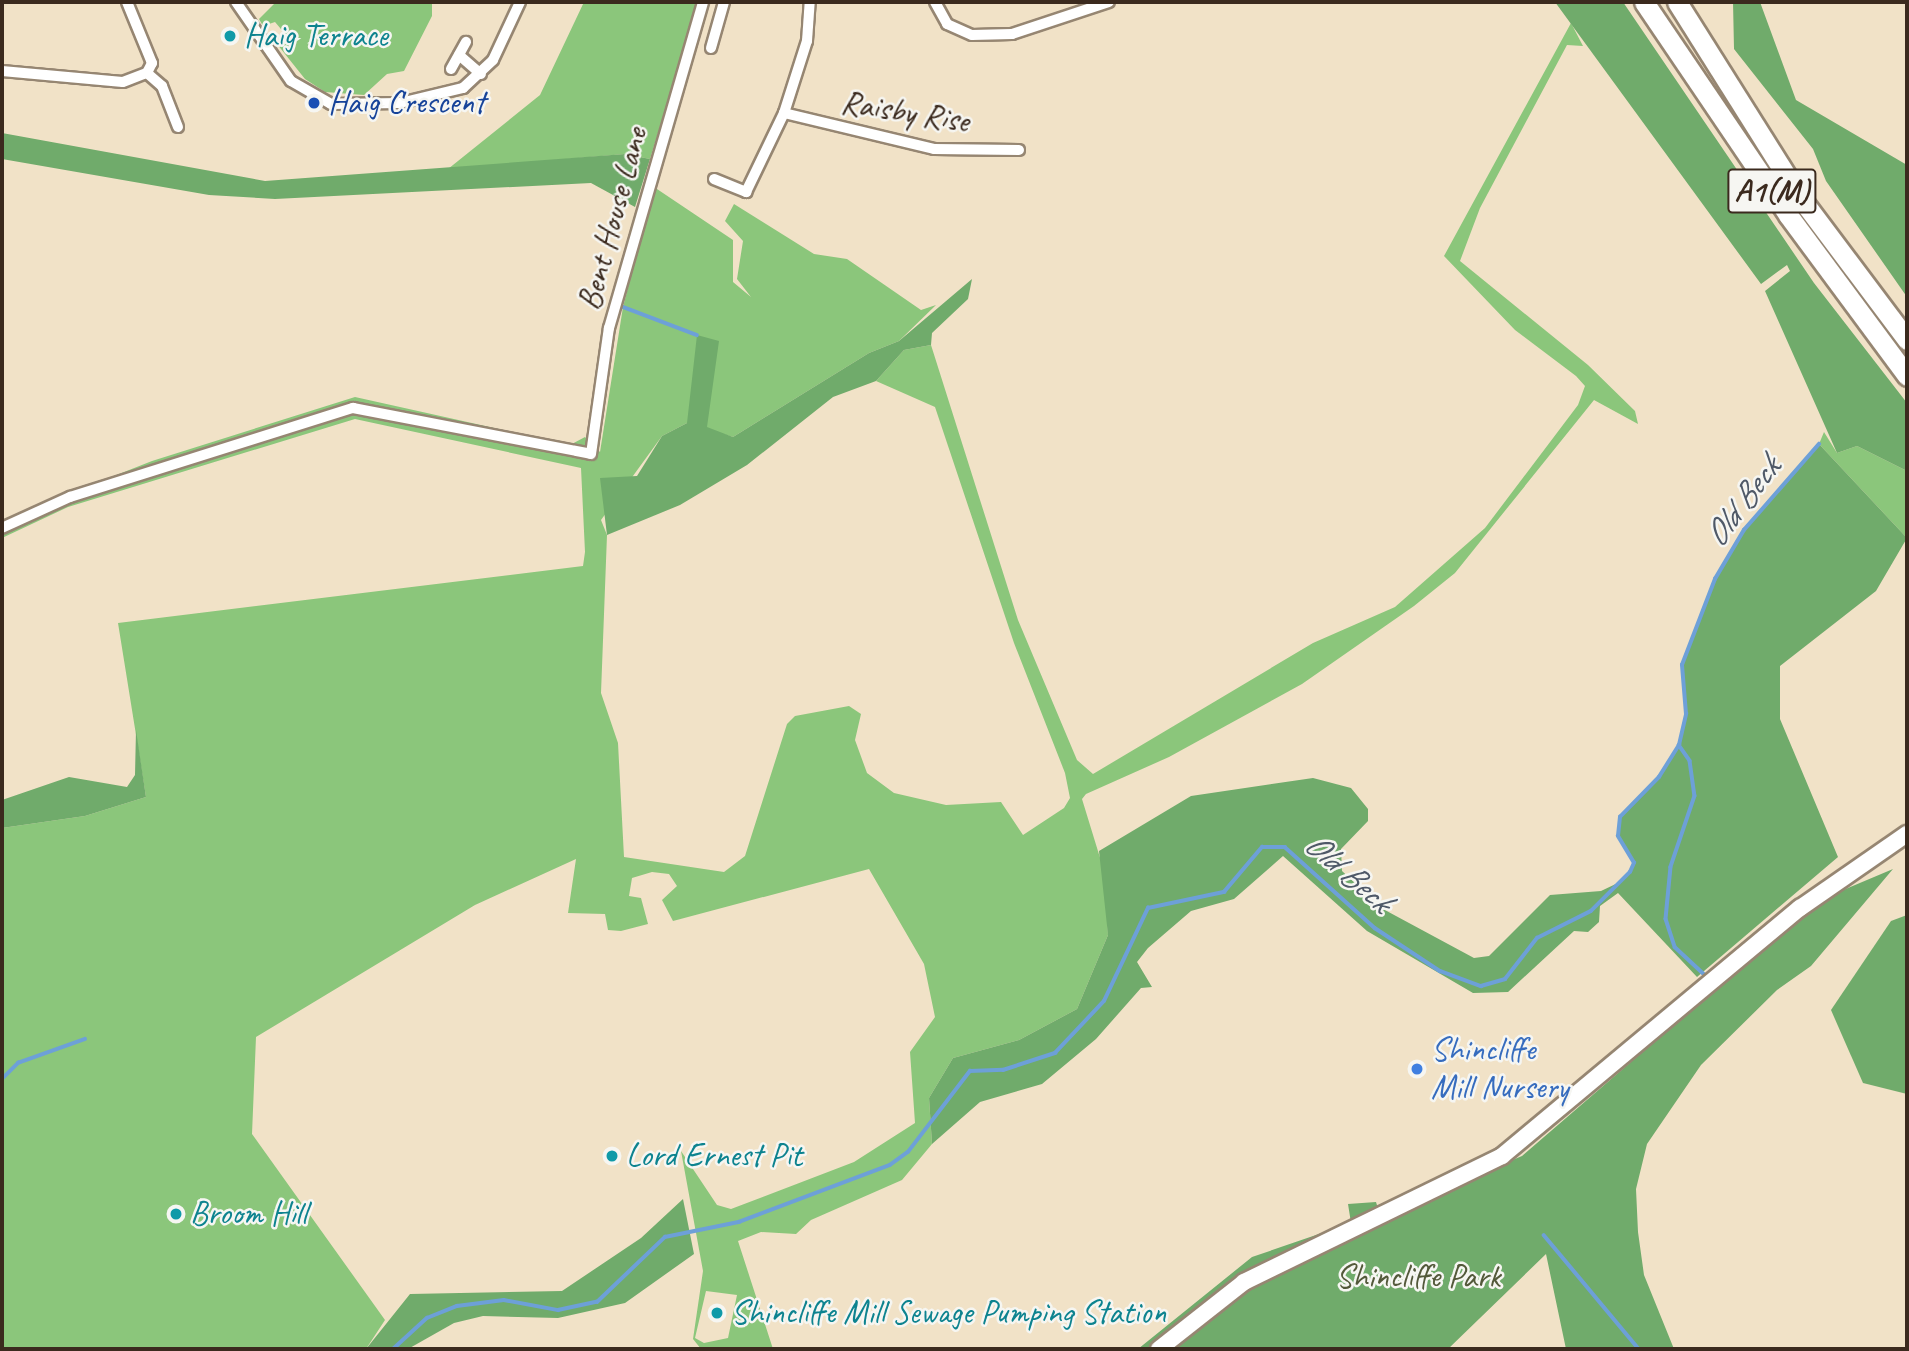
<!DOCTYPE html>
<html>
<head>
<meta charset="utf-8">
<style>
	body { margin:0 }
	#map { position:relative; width:1909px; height:1351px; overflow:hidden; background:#f1e2c7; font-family:Caveat,sans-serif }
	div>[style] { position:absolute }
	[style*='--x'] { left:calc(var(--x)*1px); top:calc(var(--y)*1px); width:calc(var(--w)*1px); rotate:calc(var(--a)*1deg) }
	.green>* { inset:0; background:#8bc67b }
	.forest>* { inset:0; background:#70ab6b }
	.stream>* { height:3.5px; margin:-1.75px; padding:0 1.75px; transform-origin:1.75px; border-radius:1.75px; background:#6da0d8 }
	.roads { filter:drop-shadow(2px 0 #968672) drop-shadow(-2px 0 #968672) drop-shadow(0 2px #968672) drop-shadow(0 -2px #968672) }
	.minor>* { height:10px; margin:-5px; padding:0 5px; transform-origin:5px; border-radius:5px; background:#fff }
	.secondary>* { height:16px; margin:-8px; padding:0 8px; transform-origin:8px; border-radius:8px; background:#fff }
	.motorway>* { height:19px; margin:-9.5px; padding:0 9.5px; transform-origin:9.5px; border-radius:9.5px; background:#fff }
	.dots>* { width:19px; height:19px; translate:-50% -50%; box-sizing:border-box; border:4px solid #f6f6f2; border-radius:50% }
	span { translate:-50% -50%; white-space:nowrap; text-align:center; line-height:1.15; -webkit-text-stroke:5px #f6f6f2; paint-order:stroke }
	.shield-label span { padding:2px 5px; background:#f6f6f2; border:2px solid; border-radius:5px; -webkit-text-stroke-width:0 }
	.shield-label { font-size:32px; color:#3b2a1e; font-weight:700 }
	.culture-label { font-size:33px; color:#0d838f }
	.left { translate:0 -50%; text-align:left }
	.transit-label { font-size:33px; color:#164399 }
	.street-label { font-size:33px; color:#3b2a1e }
	.shop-label { font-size:33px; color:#366cbe }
	.park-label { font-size:33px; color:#53593a }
	.water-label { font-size:35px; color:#4f5968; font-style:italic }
	.frame { position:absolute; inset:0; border:4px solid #3b2a1e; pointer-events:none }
</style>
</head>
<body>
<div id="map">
	<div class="green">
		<div style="clip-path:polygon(276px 2px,432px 2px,432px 16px,404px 71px,387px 74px,364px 95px,325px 92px,305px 79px,277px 44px,286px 35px,275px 22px,263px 26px,259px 19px)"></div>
		<div style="clip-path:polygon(584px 2px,698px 2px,650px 159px,625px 154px,448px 169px,540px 95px)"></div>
		<div style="clip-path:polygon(evenodd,1571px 23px,1583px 46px,1567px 45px,1480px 208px,1460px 261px,1588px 365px,1635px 411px,1638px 424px,1594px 400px,1455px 573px,1414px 606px,1302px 684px,1169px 757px,1086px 794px,1082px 799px,1105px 874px,1108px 935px,1077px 1009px,1019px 1040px,953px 1058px,929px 1098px,932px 1144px,902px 1180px,811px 1220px,796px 1234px,761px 1232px,738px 1241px,773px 1349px,701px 1349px,693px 1339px,703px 1271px,681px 1151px,717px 1205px,731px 1209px,854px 1162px,915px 1123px,910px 1052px,935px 1017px,924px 964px,869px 869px,673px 921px,662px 900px,677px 886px,669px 874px,652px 872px,632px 878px,629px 896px,641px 898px,648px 924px,621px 931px,608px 930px,605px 914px,568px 913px,576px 859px,475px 905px,256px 1037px,252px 1134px,385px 1320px,366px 1349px,2px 1349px,2px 828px,85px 816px,146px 797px,118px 623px,583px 566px,585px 552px,581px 468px,355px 419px,68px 507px,2px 538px,2px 520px,152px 461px,355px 397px,570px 445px,585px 437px,600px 452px,623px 307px,654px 187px,733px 240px,733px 282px,751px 297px,737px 279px,743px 241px,725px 221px,734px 204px,814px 254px,847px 259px,921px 310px,936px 305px,899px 341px,869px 353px,733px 437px,687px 423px,662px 436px,601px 520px,607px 535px,601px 693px,618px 743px,624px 857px,724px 872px,745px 856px,787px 724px,795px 716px,849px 706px,861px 714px,855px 740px,867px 773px,894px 793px,946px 805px,1001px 802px,1023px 835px,1064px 808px,1070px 798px,1065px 773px,1014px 643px,935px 407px,876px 381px,904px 350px,931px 345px,1018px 620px,1077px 760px,1093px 774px,1313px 643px,1395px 607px,1485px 528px,1578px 405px,1585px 386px,1576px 376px,1515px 330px,1444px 256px,1571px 23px,706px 1291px,737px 1295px,728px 1338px,704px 1343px,695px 1338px,706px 1291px)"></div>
		<div style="clip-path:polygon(1824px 432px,1837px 453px,1857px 446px,1907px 471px,1907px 538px,1819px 444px)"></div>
	</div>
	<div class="forest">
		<div style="clip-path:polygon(1555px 2px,1623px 2px,1814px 283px,1907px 403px,1907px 471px,1857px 446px,1837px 453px,1765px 291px,1790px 271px,1787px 265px,1761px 284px)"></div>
		<div style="clip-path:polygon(1733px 2px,1760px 2px,1796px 100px,1907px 165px,1907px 297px,1826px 181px,1813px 149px,1734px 49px)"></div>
		<div style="clip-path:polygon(2px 133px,265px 181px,625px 154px,650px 159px,635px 207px,591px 183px,275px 199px,209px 195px,2px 159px)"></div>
		<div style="clip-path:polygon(972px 279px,968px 299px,932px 333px,931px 345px,904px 350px,876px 381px,833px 397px,747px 465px,680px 505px,607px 535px,600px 478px,637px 476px,662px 436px,687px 423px,697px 335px,719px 341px,707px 427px,733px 437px,869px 353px,899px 341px)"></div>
		<div style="clip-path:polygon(1819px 444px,1907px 538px,1876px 591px,1780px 666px,1780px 719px,1838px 857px,1697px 977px,1618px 893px,1600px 906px,1599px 922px,1588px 932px,1574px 931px,1508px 992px,1473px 993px,1367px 931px,1283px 856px,1234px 899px,1191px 911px,1148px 948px,1137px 962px,1152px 987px,1141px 988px,1096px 1039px,1042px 1084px,980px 1102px,932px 1144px,929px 1098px,953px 1058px,1019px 1040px,1077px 1009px,1108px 935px,1099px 851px,1191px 796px,1313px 778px,1351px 788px,1368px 809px,1368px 821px,1341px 849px,1342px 871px,1383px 909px,1474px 958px,1489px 956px,1550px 895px,1601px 891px,1622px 881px,1634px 863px,1618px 836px,1620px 817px,1659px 777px,1679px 745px,1686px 714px,1682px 665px,1715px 579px,1744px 530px)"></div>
		<div style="clip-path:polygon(136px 730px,146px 797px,85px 816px,2px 828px,2px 800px,69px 777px,127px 787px,135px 775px)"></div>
		<div style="clip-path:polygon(1893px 869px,1811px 966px,1777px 990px,1701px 1065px,1647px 1144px,1636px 1189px,1638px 1232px,1644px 1275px,1674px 1349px,1566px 1349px,1546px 1254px,1448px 1349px,1138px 1349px,1252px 1257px,1351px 1223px,1348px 1204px,1376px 1202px,1380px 1215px,1522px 1156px,1792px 923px,1829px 896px)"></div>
		<div style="clip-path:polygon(1907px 915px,1907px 1094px,1863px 1083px,1831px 1010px,1891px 921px)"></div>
		<div style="clip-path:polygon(683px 1199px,694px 1254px,625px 1303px,558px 1318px,483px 1316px,454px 1323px,408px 1349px,366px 1349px,410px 1294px,562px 1291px,641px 1238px)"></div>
	</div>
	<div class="stream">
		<div style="--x:623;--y:307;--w:79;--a:20.7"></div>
		<div style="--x:1679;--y:745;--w:19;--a:55"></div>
		<div style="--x:1690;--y:761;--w:35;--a:82"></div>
		<div style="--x:1695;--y:796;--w:75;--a:108.7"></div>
		<div style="--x:1671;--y:867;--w:52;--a:95.5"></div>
		<div style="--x:1666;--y:919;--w:29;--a:72"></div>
		<div style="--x:1675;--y:947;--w:41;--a:43"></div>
		<div style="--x:2;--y:1079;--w:23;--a:-45"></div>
		<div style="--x:18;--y:1063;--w:71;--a:-19.7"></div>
		<div style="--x:1544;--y:1235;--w:148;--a:50.2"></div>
		<div style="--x:393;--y:1349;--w:46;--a:-42.4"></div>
		<div style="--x:427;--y:1318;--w:32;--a:-22"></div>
		<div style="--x:457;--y:1306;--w:47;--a:-7.3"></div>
		<div style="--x:504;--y:1300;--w:55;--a:10.5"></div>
		<div style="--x:558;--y:1310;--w:40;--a:-12"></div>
		<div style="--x:597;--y:1302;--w:94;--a:-43.7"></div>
		<div style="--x:665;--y:1237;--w:76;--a:-11.5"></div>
		<div style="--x:739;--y:1222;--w:161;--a:-20.7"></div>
		<div style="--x:890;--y:1165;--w:22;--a:-36"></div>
		<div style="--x:908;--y:1152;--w:102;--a:-52.6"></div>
		<div style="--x:970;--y:1071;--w:33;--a:-2"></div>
		<div style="--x:1003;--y:1070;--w:55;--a:-18.1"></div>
		<div style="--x:1055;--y:1053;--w:71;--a:-46.7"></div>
		<div style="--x:1104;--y:1001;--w:103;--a:-64.7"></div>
		<div style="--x:1148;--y:908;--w:78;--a:-11.9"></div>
		<div style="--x:1224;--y:892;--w:59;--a:-49.8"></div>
		<div style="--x:1262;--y:847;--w:23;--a:0"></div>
		<div style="--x:1285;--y:847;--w:121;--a:42"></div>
		<div style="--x:1375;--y:928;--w:78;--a:33.5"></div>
		<div style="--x:1440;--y:971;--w:44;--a:20.1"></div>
		<div style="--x:1481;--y:986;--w:25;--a:-16"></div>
		<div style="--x:1505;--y:979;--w:52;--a:-52"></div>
		<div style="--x:1537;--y:938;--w:60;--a:-26.6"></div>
		<div style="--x:1591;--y:911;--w:55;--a:-45"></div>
		<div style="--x:1630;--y:872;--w:10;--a:-66"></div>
		<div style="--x:1634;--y:863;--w:31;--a:-121"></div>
		<div style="--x:1618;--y:836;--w:19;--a:-84"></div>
		<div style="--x:1620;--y:817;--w:56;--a:-45.7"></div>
		<div style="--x:1659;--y:777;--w:38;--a:-58"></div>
		<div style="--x:1679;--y:745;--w:32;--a:-77"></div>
		<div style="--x:1686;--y:714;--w:49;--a:-94.7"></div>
		<div style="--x:1682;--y:665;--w:92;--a:-69"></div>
		<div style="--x:1715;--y:579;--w:57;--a:-59.4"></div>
		<div style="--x:1744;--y:530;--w:114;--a:-48.9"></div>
	</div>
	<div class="roads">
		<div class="minor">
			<div style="--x:127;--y:2;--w:66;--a:67.7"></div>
			<div style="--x:152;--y:63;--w:11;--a:117"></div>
			<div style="--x:147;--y:73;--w:20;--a:41"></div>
			<div style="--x:162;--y:86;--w:44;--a:68.7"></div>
			<div style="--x:236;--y:2;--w:96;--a:55.2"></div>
			<div style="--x:291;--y:81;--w:46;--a:29.9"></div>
			<div style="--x:331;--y:104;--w:69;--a:-0.8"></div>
			<div style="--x:400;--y:103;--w:65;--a:-13.4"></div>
			<div style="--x:463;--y:88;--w:41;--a:-43"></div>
			<div style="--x:493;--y:60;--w:64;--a:-65"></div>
			<div style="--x:935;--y:2;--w:25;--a:61"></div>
			<div style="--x:947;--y:24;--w:27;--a:24"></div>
			<div style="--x:972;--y:35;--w:40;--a:-1.4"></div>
			<div style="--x:1012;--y:34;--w:102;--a:-18.3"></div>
			<div style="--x:711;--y:48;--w:48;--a:-74.2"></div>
			<div style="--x:459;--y:55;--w:29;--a:41"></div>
			<div style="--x:451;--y:69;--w:31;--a:-61"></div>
			<div style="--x:2;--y:71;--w:121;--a:5.2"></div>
			<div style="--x:123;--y:82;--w:26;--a:-21"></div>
			<div style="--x:784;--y:113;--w:154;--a:13.5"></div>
			<div style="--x:934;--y:149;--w:85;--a:0.7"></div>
			<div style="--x:714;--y:179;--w:35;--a:22"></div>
			<div style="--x:746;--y:192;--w:88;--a:-64.3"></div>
			<div style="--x:784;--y:113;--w:76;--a:-72.3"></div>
			<div style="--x:807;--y:41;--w:39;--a:-86"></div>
			<div style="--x:2;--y:528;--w:75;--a:-24.5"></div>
			<div style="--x:70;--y:497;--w:297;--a:-17.5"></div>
			<div style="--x:353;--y:408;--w:242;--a:10.9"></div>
			<div style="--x:591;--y:454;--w:127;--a:-81.9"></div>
			<div style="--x:609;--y:328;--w:339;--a:-73.9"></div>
		</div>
		<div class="secondary">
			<div style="--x:1159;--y:1349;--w:108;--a:-38.2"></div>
			<div style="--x:1244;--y:1282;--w:287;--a:-26"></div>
			<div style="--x:1502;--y:1156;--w:388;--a:-39.8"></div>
			<div style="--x:1800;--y:908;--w:130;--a:-34.7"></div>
		</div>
		<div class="motorway">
			<div style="--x:1644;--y:2;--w:257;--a:55.9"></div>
			<div style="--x:1788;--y:215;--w:200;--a:53.5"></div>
			<div style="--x:1677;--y:2;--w:229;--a:57.8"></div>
			<div style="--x:1799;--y:196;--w:180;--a:53.1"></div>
		</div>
	</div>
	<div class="dots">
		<div style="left:230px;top:36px;background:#0f9aa8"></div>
		<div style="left:314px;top:103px;background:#1a4fb4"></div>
		<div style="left:1417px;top:1069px;background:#3f7fe0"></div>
		<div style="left:612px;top:1156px;background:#0f9aa8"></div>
		<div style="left:176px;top:1214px;background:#0f9aa8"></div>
		<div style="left:717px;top:1313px;background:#0f9aa8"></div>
	</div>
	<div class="shield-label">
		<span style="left:1772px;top:191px">A1(M)</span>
	</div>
	<div class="culture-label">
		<span class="left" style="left:244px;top:36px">Haig Terrace</span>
		<span class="left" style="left:626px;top:1156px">Lord Ernest Pit</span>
		<span class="left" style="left:190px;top:1214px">Broom Hill</span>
		<span class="left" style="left:731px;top:1313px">Shincliffe Mill Sewage Pumping Station</span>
	</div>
	<div class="transit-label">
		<span class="left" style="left:328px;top:103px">Haig Crescent</span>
	</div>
	<div class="street-label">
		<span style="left:905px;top:112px;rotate:9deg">Raisby Rise</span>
		<span style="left:613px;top:219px;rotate:-75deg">Bent House Lane</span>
	</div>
	<div class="shop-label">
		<span class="left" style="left:1431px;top:1069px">Shincliffe<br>Mill Nursery</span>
	</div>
	<div class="park-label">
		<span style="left:1418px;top:1277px">Shincliffe Park</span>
	</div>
	<div class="water-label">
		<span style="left:1742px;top:502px;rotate:-53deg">Old Beck</span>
		<span style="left:1348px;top:872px;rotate:41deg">Old Beck</span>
	</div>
	<div class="frame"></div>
</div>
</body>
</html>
